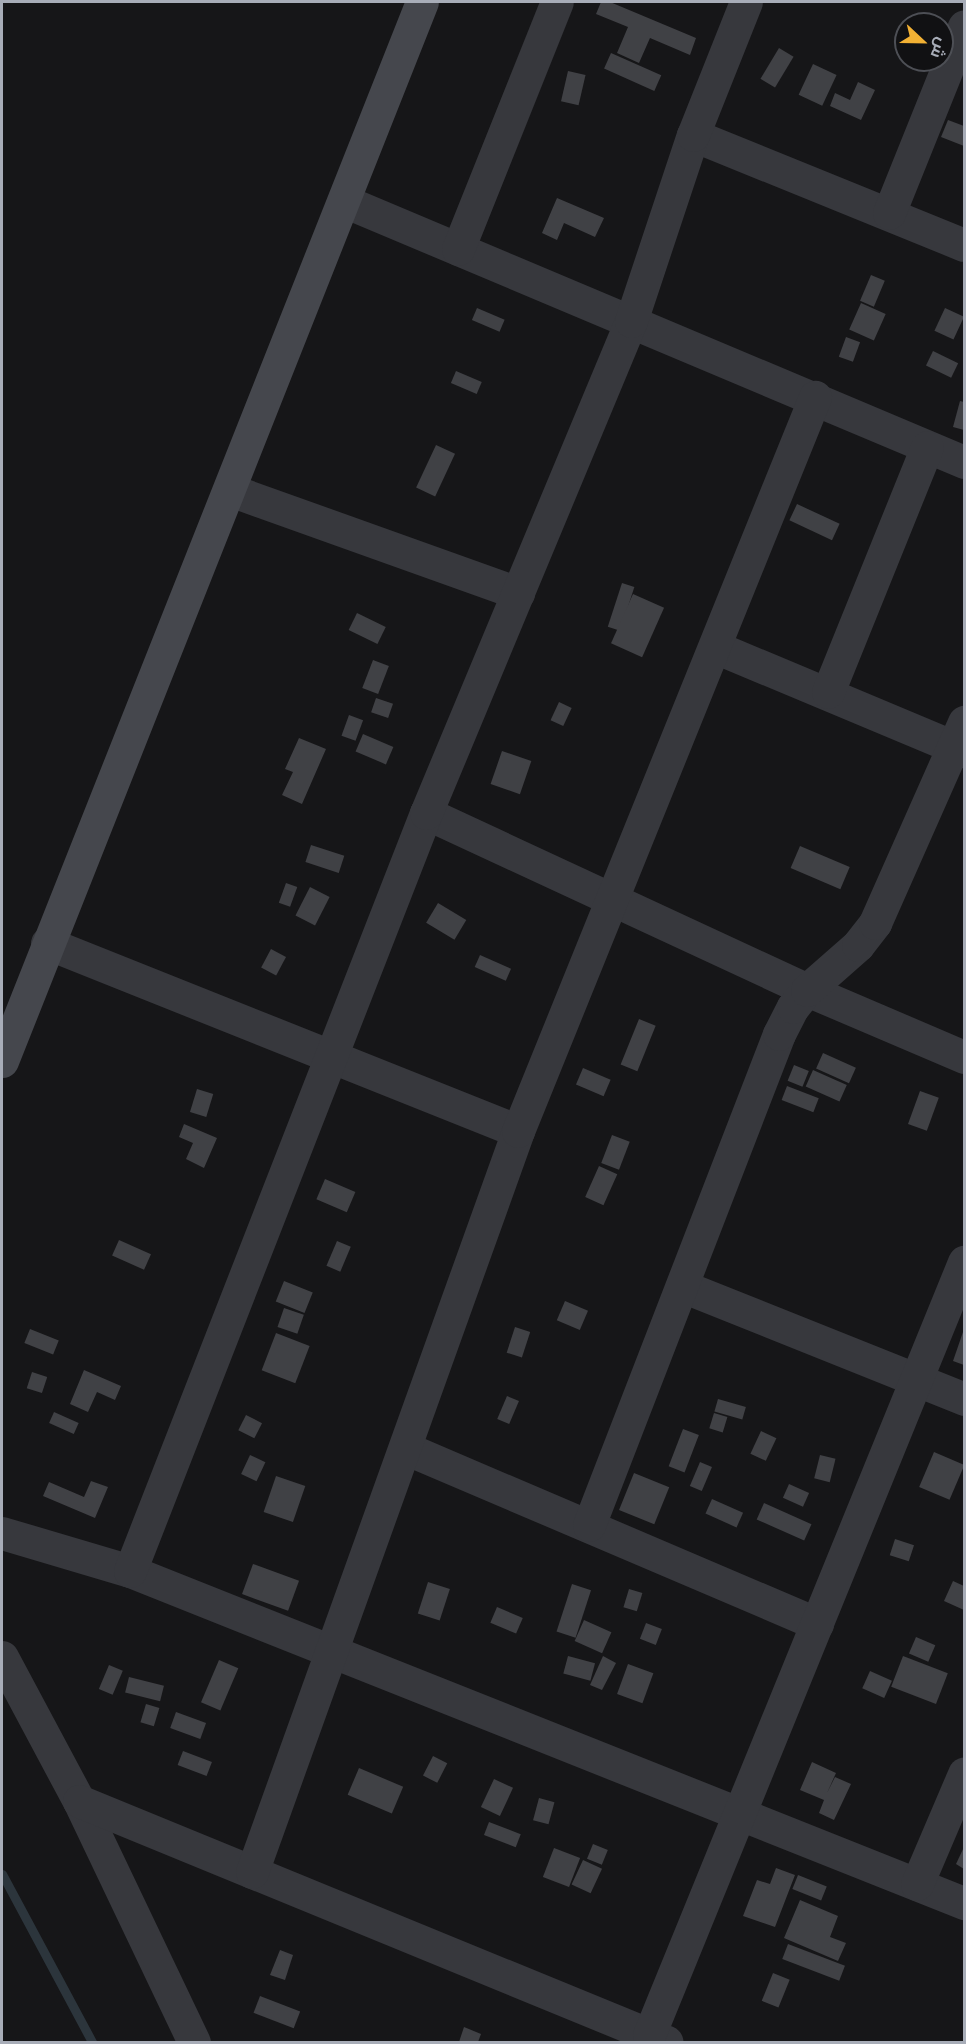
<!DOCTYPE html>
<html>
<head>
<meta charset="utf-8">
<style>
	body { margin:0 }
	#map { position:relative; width:966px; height:2044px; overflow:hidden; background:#161618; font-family:Montserrat,Cairo,sans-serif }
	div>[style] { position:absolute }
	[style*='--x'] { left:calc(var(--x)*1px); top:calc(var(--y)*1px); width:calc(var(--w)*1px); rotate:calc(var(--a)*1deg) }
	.stream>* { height:9px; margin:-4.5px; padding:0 4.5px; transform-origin:4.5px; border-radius:4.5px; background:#2c353c }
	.building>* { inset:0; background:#404145; transform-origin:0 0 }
	.street>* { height:33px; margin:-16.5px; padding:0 16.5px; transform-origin:16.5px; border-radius:16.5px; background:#37383d }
	.secondary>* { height:33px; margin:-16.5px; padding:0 16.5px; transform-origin:16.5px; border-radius:16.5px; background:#45474d }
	span { translate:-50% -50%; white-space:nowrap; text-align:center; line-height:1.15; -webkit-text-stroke:4.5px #111113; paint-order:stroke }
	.frame { position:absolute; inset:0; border:3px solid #a8adb8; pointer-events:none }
	.north { position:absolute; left:894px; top:12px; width:60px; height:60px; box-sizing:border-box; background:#111113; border:2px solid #4d4f55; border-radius:50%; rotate:112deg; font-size:16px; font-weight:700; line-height:24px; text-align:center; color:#a8adb8 }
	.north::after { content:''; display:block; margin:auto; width:21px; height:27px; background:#f2b134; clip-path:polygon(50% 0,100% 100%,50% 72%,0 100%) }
</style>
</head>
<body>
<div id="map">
	<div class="stream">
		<div style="--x:2;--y:1874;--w:191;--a:61.8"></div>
	</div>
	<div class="building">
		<div style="clip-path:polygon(601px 2px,610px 2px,696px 38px,690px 55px,650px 38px,639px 63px,617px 53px,628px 27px,596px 14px)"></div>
		<div style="left:779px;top:48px;width:17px;height:36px;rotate:31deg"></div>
		<div style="left:611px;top:53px;width:55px;height:17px;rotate:24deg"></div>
		<div style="left:813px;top:64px;width:26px;height:34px;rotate:25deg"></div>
		<div style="left:568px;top:71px;width:18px;height:31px;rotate:13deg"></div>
		<div style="clip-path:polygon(858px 82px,875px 90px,861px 120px,830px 106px,835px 93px,850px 100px)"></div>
		<div style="clip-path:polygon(948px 120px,964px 126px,964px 146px,941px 137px)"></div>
		<div style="clip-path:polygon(557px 198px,604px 218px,595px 237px,564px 223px,557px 240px,542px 233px)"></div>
		<div style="left:871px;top:275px;width:15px;height:28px;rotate:23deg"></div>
		<div style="left:861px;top:303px;width:27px;height:29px;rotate:24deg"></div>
		<div style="left:477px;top:308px;width:30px;height:13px;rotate:23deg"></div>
		<div style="left:945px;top:308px;width:21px;height:25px;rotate:25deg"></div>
		<div style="left:846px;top:337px;width:15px;height:21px;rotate:20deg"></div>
		<div style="left:933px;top:351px;width:28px;height:16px;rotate:26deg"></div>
		<div style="left:456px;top:371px;width:28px;height:13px;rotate:23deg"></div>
		<div style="clip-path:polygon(960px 401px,964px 402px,964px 430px,953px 427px)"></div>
		<div style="left:436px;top:445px;width:21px;height:47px;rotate:25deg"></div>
		<div style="left:797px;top:504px;width:47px;height:18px;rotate:25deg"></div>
		<div style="left:622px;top:583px;width:13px;height:46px;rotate:18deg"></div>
		<div style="left:633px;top:594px;width:34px;height:54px;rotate:24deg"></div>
		<div style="left:357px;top:613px;width:32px;height:19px;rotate:26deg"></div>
		<div style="left:373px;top:660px;width:17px;height:30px;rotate:21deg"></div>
		<div style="left:376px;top:698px;width:18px;height:15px;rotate:19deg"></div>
		<div style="left:559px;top:702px;width:14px;height:20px;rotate:25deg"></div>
		<div style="left:349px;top:715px;width:15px;height:22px;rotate:20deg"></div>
		<div style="left:363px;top:734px;width:33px;height:19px;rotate:23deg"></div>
		<div style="clip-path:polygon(299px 738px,326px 749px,302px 804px,282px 795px,293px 772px,285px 769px)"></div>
		<div style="left:502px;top:751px;width:31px;height:35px;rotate:19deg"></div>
		<div style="left:311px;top:845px;width:35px;height:18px;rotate:18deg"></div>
		<div style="left:800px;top:846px;width:54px;height:24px;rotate:23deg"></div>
		<div style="left:286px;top:883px;width:12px;height:21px;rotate:20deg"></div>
		<div style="left:310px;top:887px;width:22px;height:32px;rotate:27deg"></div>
		<div style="left:438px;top:903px;width:33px;height:23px;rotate:31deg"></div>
		<div style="left:271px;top:949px;width:17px;height:21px;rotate:28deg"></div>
		<div style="left:480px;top:955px;width:34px;height:13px;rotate:24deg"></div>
		<div style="left:639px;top:1019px;width:18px;height:49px;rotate:22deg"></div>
		<div style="left:823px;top:1053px;width:36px;height:17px;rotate:24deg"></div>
		<div style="left:794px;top:1065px;width:16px;height:17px;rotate:22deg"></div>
		<div style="left:583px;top:1068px;width:30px;height:18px;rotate:23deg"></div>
		<div style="left:813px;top:1070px;width:37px;height:18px;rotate:24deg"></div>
		<div style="left:787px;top:1086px;width:34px;height:15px;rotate:21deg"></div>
		<div style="left:197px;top:1089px;width:17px;height:24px;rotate:17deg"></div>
		<div style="left:920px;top:1091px;width:20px;height:35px;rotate:20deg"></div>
		<div style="clip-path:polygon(184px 1124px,217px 1138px,204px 1168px,186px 1159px,193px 1143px,179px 1137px)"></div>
		<div style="left:612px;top:1135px;width:19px;height:30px;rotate:21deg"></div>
		<div style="left:599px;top:1166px;width:20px;height:34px;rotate:24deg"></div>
		<div style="left:325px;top:1179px;width:33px;height:22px;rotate:23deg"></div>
		<div style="left:119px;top:1240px;width:35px;height:17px;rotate:24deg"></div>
		<div style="left:337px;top:1241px;width:15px;height:27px;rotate:23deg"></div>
		<div style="left:284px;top:1281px;width:31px;height:22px;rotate:22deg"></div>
		<div style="left:565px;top:1301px;width:25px;height:21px;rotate:23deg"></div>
		<div style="left:284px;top:1308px;width:21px;height:20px;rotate:19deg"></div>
		<div style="left:515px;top:1327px;width:16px;height:27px;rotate:18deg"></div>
		<div style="left:30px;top:1329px;width:31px;height:15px;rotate:22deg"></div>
		<div style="clip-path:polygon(964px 1329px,964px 1365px,953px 1361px)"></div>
		<div style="left:276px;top:1333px;width:36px;height:40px;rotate:21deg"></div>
		<div style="clip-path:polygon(84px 1370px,121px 1386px,115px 1400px,97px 1392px,88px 1412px,70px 1404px)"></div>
		<div style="left:32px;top:1372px;width:16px;height:17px;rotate:18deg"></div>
		<div style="left:507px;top:1396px;width:13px;height:25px;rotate:23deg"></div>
		<div style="left:718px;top:1399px;width:29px;height:13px;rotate:16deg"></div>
		<div style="left:54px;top:1412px;width:27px;height:12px;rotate:24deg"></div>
		<div style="left:714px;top:1413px;width:14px;height:16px;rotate:17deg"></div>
		<div style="left:246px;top:1415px;width:18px;height:17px;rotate:27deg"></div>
		<div style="left:683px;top:1429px;width:17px;height:40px;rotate:21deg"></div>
		<div style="left:761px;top:1431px;width:17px;height:25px;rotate:25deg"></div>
		<div style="left:934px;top:1452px;width:33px;height:38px;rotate:23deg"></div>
		<div style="left:250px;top:1455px;width:17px;height:21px;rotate:25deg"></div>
		<div style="left:820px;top:1455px;width:16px;height:24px;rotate:14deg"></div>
		<div style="left:700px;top:1462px;width:13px;height:26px;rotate:23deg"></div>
		<div style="left:634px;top:1473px;width:38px;height:40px;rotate:22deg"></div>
		<div style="left:276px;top:1476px;width:31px;height:38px;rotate:19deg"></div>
		<div style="clip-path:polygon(91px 1481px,108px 1487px,95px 1518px,43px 1496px,49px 1482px,84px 1497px)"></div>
		<div style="left:789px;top:1484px;width:22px;height:15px;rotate:24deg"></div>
		<div style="left:712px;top:1499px;width:34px;height:16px;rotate:24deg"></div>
		<div style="left:764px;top:1503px;width:52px;height:18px;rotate:24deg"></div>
		<div style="left:895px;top:1539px;width:20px;height:17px;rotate:18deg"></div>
		<div style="left:253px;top:1564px;width:49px;height:32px;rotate:20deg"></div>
		<div style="clip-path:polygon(953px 1581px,964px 1586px,964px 1610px,944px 1601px)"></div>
		<div style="left:428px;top:1582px;width:23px;height:33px;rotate:18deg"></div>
		<div style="left:572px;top:1584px;width:20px;height:50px;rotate:18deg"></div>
		<div style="left:629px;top:1589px;width:14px;height:19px;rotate:17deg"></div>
		<div style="left:497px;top:1607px;width:28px;height:17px;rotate:23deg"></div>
		<div style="left:584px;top:1620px;width:30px;height:23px;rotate:24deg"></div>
		<div style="left:646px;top:1623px;width:17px;height:17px;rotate:21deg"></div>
		<div style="left:916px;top:1637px;width:21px;height:18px;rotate:23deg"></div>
		<div style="left:568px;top:1656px;width:28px;height:18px;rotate:15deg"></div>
		<div style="clip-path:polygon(603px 1656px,616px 1663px,602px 1690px,590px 1685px)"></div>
		<div style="left:903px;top:1656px;width:48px;height:33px;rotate:21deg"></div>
		<div style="left:219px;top:1660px;width:21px;height:46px;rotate:23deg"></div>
		<div style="left:628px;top:1664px;width:27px;height:32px;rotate:20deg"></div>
		<div style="left:109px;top:1665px;width:15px;height:26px;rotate:23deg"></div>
		<div style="left:870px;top:1671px;width:24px;height:19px;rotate:24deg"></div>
		<div style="left:129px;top:1677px;width:36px;height:16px;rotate:14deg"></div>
		<div style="left:146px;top:1704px;width:14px;height:19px;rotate:17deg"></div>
		<div style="left:176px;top:1712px;width:32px;height:17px;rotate:20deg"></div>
		<div style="left:183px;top:1751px;width:31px;height:15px;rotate:21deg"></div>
		<div style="left:433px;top:1756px;width:16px;height:22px;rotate:27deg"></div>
		<div style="clip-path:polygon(812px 1762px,836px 1773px,827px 1793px,835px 1777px,851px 1784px,834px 1820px,819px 1813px,824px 1800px,800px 1790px)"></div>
		<div style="left:359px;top:1768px;width:48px;height:29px;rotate:23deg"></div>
		<div style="left:494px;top:1779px;width:21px;height:31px;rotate:25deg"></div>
		<div style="left:539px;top:1798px;width:16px;height:23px;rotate:15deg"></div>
		<div style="left:489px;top:1822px;width:34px;height:14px;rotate:21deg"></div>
		<div style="left:593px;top:1844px;width:16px;height:16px;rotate:22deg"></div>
		<div style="clip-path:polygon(964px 1847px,964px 1869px,956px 1864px)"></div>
		<div style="left:554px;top:1848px;width:28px;height:31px;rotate:21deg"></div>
		<div style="left:583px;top:1860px;width:21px;height:27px;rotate:25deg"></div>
		<div style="clip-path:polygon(776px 1868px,795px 1875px,775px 1927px,743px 1916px,757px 1880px,770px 1884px)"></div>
		<div style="left:798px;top:1875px;width:31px;height:15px;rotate:22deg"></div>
		<div style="clip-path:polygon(800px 1900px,838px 1916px,830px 1937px,846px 1943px,838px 1961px,784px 1938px)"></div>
		<div style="left:788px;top:1944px;width:61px;height:16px;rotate:21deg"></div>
		<div style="clip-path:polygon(280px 1950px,293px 1955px,285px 1980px,270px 1975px)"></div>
		<div style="left:773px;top:1973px;width:18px;height:30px;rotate:22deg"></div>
		<div style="left:260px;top:1996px;width:43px;height:18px;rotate:21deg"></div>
		<div style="clip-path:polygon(464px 2027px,481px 2034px,478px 2042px,459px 2042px)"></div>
	</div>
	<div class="street">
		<div style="--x:693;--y:135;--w:292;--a:22.1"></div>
		<div style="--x:344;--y:201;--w:673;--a:22.83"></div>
		<div style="--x:889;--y:213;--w:201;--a:-68.1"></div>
		<div style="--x:458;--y:249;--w:266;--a:-68.2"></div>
		<div style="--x:230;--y:490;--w:306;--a:19.7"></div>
		<div style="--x:715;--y:647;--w:270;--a:22.7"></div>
		<div style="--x:828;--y:692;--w:264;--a:-68"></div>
		<div style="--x:426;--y:813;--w:420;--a:24.9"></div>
		<div style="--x:807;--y:990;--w:171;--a:23.1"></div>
		<div style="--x:47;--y:943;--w:507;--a:21.76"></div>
		<div style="--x:682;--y:1286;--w:304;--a:21.8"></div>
		<div style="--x:405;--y:1448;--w:448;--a:23.1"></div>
		<div style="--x:589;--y:1525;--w:526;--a:-68.85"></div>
		<div style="--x:779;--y:1034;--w:30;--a:-63"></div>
		<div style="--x:793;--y:1007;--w:22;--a:-51"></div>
		<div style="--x:807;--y:990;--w:68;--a:-41.4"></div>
		<div style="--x:858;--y:945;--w:28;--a:-52"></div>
		<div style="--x:875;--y:923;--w:220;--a:-66.1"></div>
		<div style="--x:2;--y:1533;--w:134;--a:16.5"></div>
		<div style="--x:130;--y:1571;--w:898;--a:21.71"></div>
		<div style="--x:130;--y:1571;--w:814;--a:-68.67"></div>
		<div style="--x:426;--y:813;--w:533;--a:-67.38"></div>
		<div style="--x:631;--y:321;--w:196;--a:-71.6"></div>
		<div style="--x:693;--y:135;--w:143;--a:-68.3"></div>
		<div style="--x:2;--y:1657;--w:163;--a:61.9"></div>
		<div style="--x:79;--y:1801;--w:267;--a:64.5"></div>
		<div style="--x:79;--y:1801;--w:635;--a:22.29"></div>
		<div style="--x:252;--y:1872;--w:787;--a:-70.25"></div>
		<div style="--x:518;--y:1131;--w:792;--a:-67.97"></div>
		<div style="--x:917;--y:1884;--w:120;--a:-66.9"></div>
		<div style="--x:649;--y:2035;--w:835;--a:-67.83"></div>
	</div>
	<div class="secondary">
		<div style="--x:2;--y:1061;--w:1139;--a:-68.37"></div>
	</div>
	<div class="frame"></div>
	<div class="north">ش</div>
</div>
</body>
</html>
